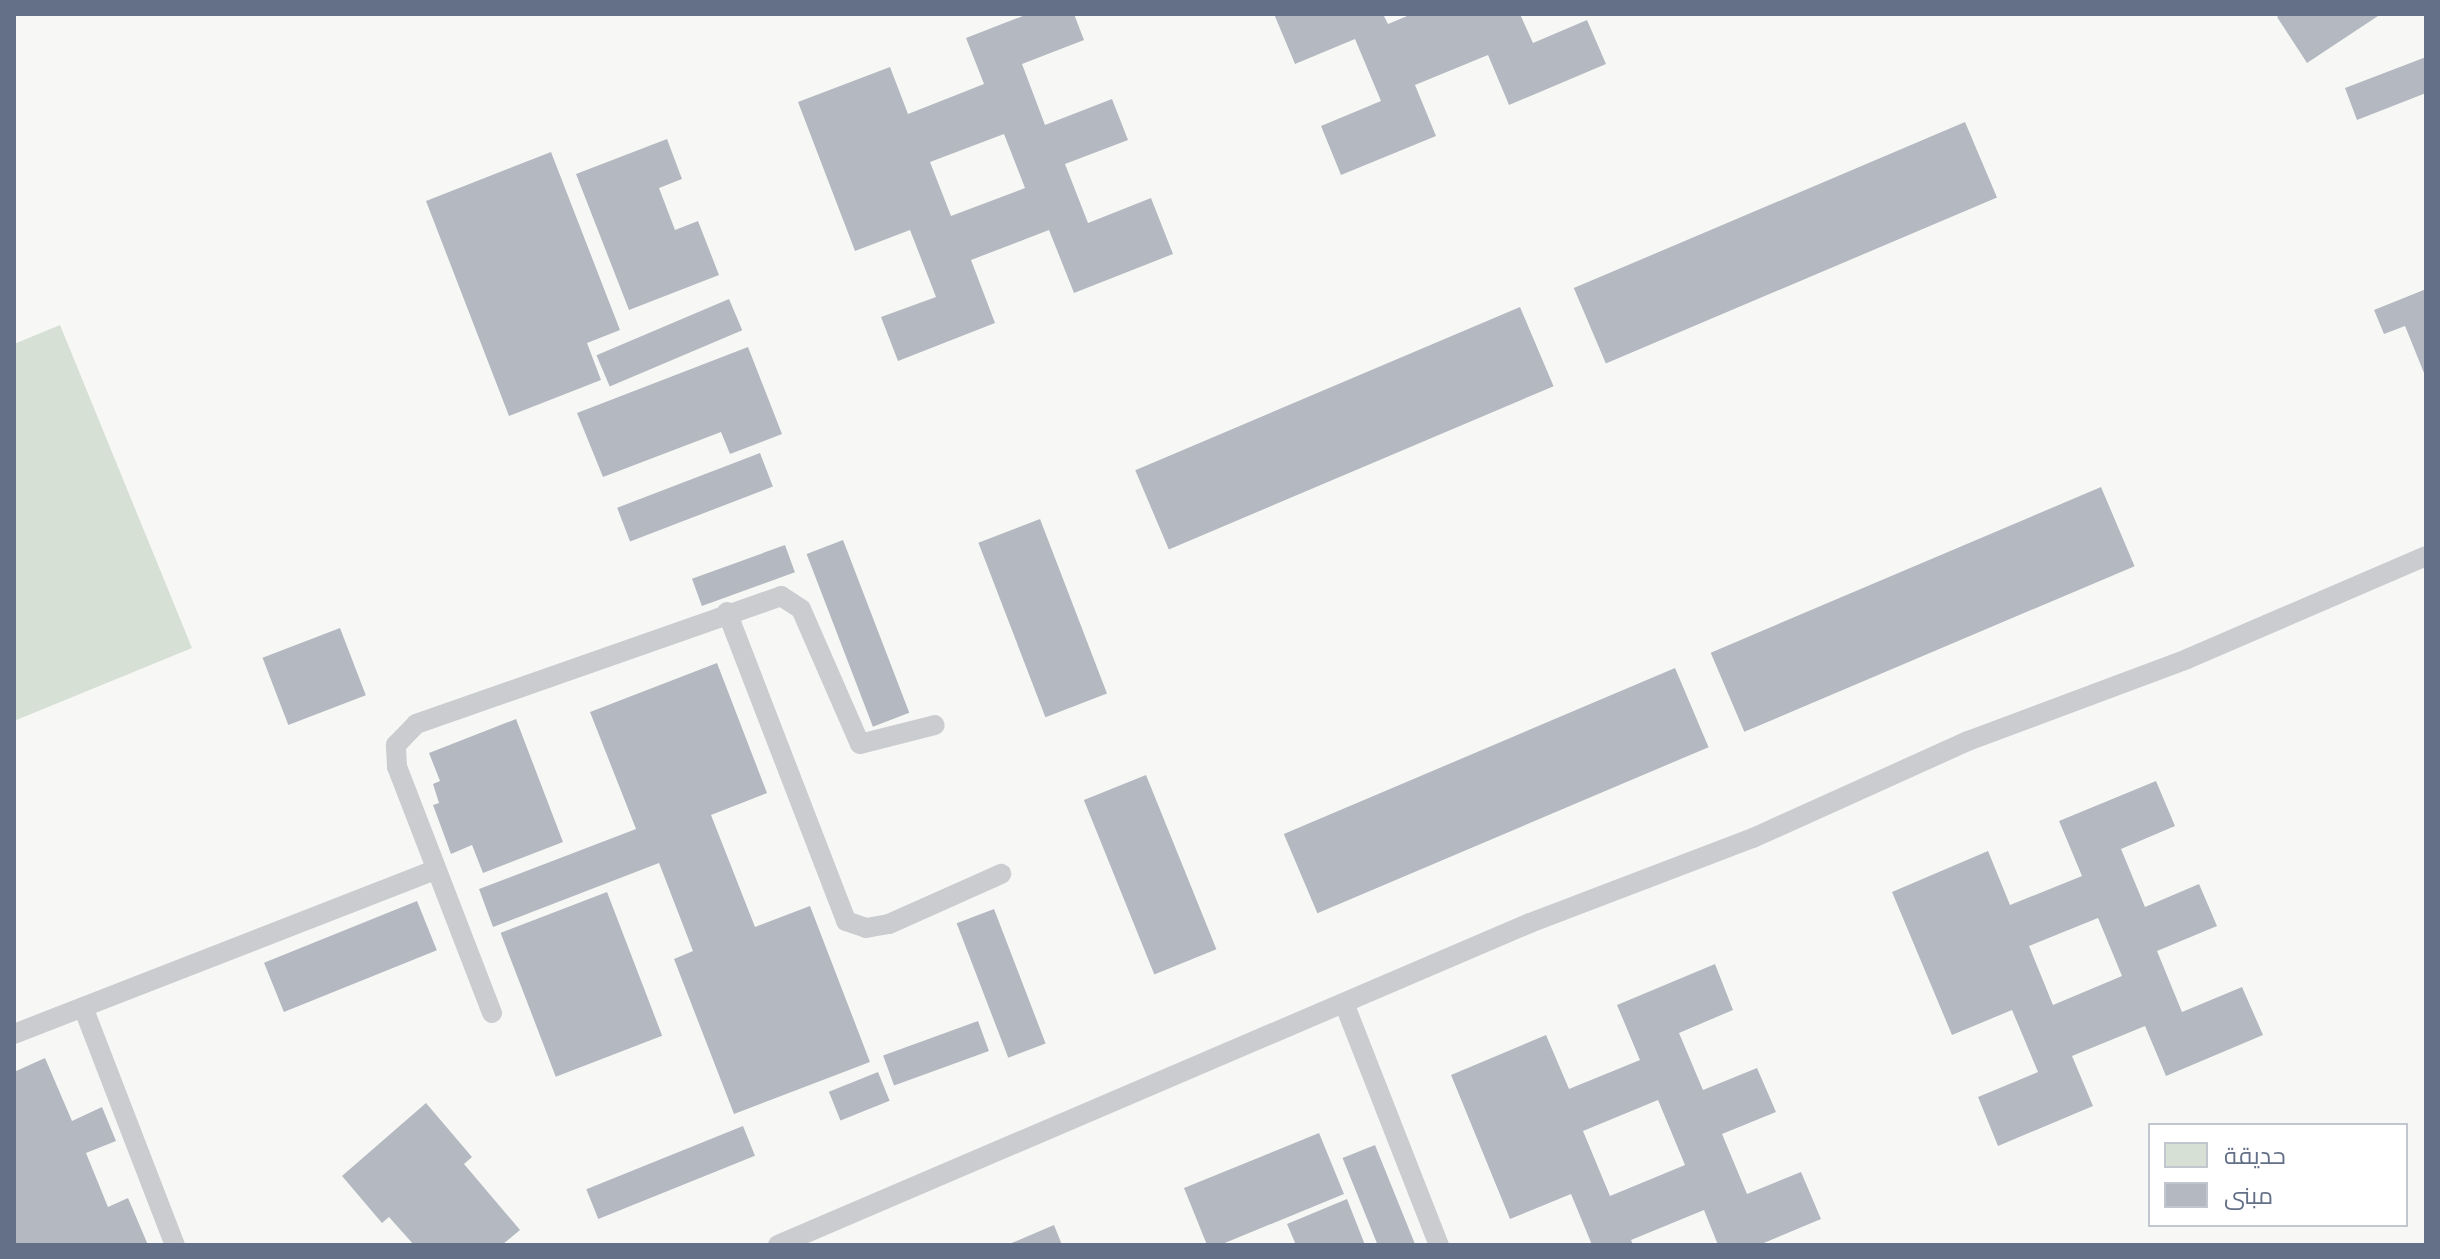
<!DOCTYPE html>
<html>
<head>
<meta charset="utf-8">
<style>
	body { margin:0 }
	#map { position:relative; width:2440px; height:1259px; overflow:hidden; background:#f7f8f5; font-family:Poppins,Cairo,sans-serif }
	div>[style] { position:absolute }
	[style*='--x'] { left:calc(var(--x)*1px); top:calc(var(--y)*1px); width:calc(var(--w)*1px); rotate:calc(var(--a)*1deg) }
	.green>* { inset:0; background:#d7e0d5 }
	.building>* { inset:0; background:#b4b9c1; transform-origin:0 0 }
	.lane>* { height:20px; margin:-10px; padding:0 10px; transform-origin:10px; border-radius:10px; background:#caccd0 }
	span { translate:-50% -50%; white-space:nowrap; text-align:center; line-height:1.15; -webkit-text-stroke:8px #fff; paint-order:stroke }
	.frame { position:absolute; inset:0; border:16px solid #647088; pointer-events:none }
	.legend { position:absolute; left:2148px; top:1123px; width:260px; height:104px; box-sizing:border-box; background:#fff; border:2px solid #c1c6cf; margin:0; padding:10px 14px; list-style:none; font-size:24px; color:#647088 }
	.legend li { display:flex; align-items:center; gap:16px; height:40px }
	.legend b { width:40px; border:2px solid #c1c6cf }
</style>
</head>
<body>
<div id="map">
	<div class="green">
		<div style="clip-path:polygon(60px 325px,192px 648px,14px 721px,14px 344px)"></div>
	</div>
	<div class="building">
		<div style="clip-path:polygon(evenodd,1028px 14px,1074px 14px,1084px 40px,1022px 64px,1045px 125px,1112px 99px,1128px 140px,1065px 164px,1088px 223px,1151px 198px,1173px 254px,1074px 293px,1049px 230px,971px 260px,995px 323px,898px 361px,881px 317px,936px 297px,910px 230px,855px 251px,798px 102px,890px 67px,908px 114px,984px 84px,966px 38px,1028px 14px,1004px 134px,1025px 188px,951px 216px,930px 162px,1004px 134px)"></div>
		<div style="clip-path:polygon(1274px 14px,1383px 14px,1388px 24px,1412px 14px,1520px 14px,1533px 43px,1587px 20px,1606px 64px,1509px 105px,1488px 55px,1415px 85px,1436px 136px,1341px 175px,1321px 126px,1381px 101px,1355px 39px,1295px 64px)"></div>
		<div style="clip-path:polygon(2281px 14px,2381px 14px,2307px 63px,2277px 17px)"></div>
		<div style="clip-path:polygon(2426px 57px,2426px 93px,2357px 120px,2345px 88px)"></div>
		<div style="left:1965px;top:122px;width:82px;height:425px;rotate:67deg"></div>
		<div style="clip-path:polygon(667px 139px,682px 179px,659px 188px,675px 230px,698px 221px,719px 275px,629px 310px,576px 174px)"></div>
		<div style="clip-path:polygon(551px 152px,620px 330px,587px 343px,601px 380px,509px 416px,426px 201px)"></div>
		<div style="clip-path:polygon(2426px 289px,2426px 378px,2405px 326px,2384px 334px,2374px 310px)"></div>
		<div style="left:729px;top:299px;width:34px;height:144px;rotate:67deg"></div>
		<div style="left:1520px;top:307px;width:86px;height:418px;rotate:67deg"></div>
		<div style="clip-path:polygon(748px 347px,782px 434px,730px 454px,721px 432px,603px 477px,577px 413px)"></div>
		<div style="left:760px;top:453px;width:36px;height:153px;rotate:69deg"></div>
		<div style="left:2101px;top:487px;width:86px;height:424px;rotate:67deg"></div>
		<div style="left:1040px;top:519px;width:187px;height:66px;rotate:69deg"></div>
		<div style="left:843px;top:540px;width:185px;height:39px;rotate:69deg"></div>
		<div style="left:785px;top:545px;width:29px;height:99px;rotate:70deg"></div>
		<div style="left:340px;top:628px;width:72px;height:83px;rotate:69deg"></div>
		<div style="clip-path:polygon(717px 663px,767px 793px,711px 815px,755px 927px,810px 906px,870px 1062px,734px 1114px,674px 959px,693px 951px,659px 863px,493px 927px,479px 889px,636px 829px,590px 712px)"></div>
		<div style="left:1675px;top:668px;width:86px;height:425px;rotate:67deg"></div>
		<div style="clip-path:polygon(516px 719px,563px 842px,483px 873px,472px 845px,451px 854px,433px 805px,439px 803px,433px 784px,440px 781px,429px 753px)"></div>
		<div style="left:1146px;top:775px;width:188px;height:67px;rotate:68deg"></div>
		<div style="clip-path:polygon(evenodd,2156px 781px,2175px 826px,2121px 849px,2145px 907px,2199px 884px,2217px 926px,2157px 951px,2182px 1012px,2242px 987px,2263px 1035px,2166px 1076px,2145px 1026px,2072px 1056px,2093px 1106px,1998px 1146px,1978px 1097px,2038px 1072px,2012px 1010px,1952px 1035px,1892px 892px,1988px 851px,2010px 905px,2082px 876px,2059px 821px,2156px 781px,2098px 918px,2122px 976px,2053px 1005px,2029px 946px,2098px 918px)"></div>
		<div style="left:607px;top:892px;width:154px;height:114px;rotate:69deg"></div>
		<div style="left:417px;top:901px;width:53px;height:165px;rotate:68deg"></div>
		<div style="left:994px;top:909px;width:144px;height:40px;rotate:69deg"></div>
		<div style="clip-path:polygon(evenodd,1715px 964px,1733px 1010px,1679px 1033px,1703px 1090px,1757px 1068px,1776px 1112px,1722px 1134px,1747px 1194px,1801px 1172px,1821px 1219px,1759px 1245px,1718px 1245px,1704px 1210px,1631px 1240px,1633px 1245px,1592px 1245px,1571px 1194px,1510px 1219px,1451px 1075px,1546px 1035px,1569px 1089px,1640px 1060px,1617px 1005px,1715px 964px,1658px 1100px,1685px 1165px,1610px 1196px,1583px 1131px,1658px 1100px)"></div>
		<div style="left:978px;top:1021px;width:32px;height:101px;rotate:70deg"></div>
		<div style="clip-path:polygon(45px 1058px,72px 1121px,102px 1107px,116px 1141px,86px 1153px,108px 1207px,128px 1198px,148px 1245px,14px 1245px,14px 1072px)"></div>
		<div style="left:878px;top:1072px;width:31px;height:53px;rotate:68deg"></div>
		<div style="clip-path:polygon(426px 1103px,472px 1157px,464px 1164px,520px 1230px,502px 1245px,414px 1245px,389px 1217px,382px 1223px,342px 1176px)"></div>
		<div style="left:743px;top:1126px;width:32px;height:169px;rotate:68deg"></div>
		<div style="clip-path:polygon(1319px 1133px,1344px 1194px,1220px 1245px,1207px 1245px,1184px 1188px)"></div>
		<div style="left:1375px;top:1145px;width:108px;height:35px;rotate:68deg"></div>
		<div style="clip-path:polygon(1347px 1199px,1365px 1245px,1296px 1245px,1287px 1224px)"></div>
		<div style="clip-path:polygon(1054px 1225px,1062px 1245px,1007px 1245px)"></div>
	</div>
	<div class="lane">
		<div style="--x:727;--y:612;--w:331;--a:68.9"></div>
		<div style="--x:846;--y:921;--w:21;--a:19"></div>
		<div style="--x:866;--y:928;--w:23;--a:-10"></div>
		<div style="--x:889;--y:924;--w:123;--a:-24.1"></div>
		<div style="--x:1344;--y:1003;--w:260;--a:68.6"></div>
		<div style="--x:83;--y:1007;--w:255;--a:68.9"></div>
		<div style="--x:492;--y:1013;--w:264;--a:-111.1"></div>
		<div style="--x:397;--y:767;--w:22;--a:-93"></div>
		<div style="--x:396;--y:745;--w:29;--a:-46"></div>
		<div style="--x:416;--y:724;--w:387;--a:-19.3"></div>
		<div style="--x:781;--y:596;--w:24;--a:33"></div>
		<div style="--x:801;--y:609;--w:147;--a:66.4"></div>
		<div style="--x:860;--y:744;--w:77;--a:-14.2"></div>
		<div style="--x:14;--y:1034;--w:452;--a:-21.3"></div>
		<div style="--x:778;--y:1245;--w:818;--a:-23.18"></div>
		<div style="--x:1530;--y:923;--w:239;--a:-20.9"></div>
		<div style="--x:1753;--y:838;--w:236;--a:-24.3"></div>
		<div style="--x:1968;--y:741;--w:234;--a:-20.5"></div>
		<div style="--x:2187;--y:659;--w:260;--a:-23.3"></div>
	</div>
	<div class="frame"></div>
	<ul class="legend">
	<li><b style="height:22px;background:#d7e0d5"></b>حديقة</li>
	<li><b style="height:22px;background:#b4b9c1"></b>مبنى</li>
	</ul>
</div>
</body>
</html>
